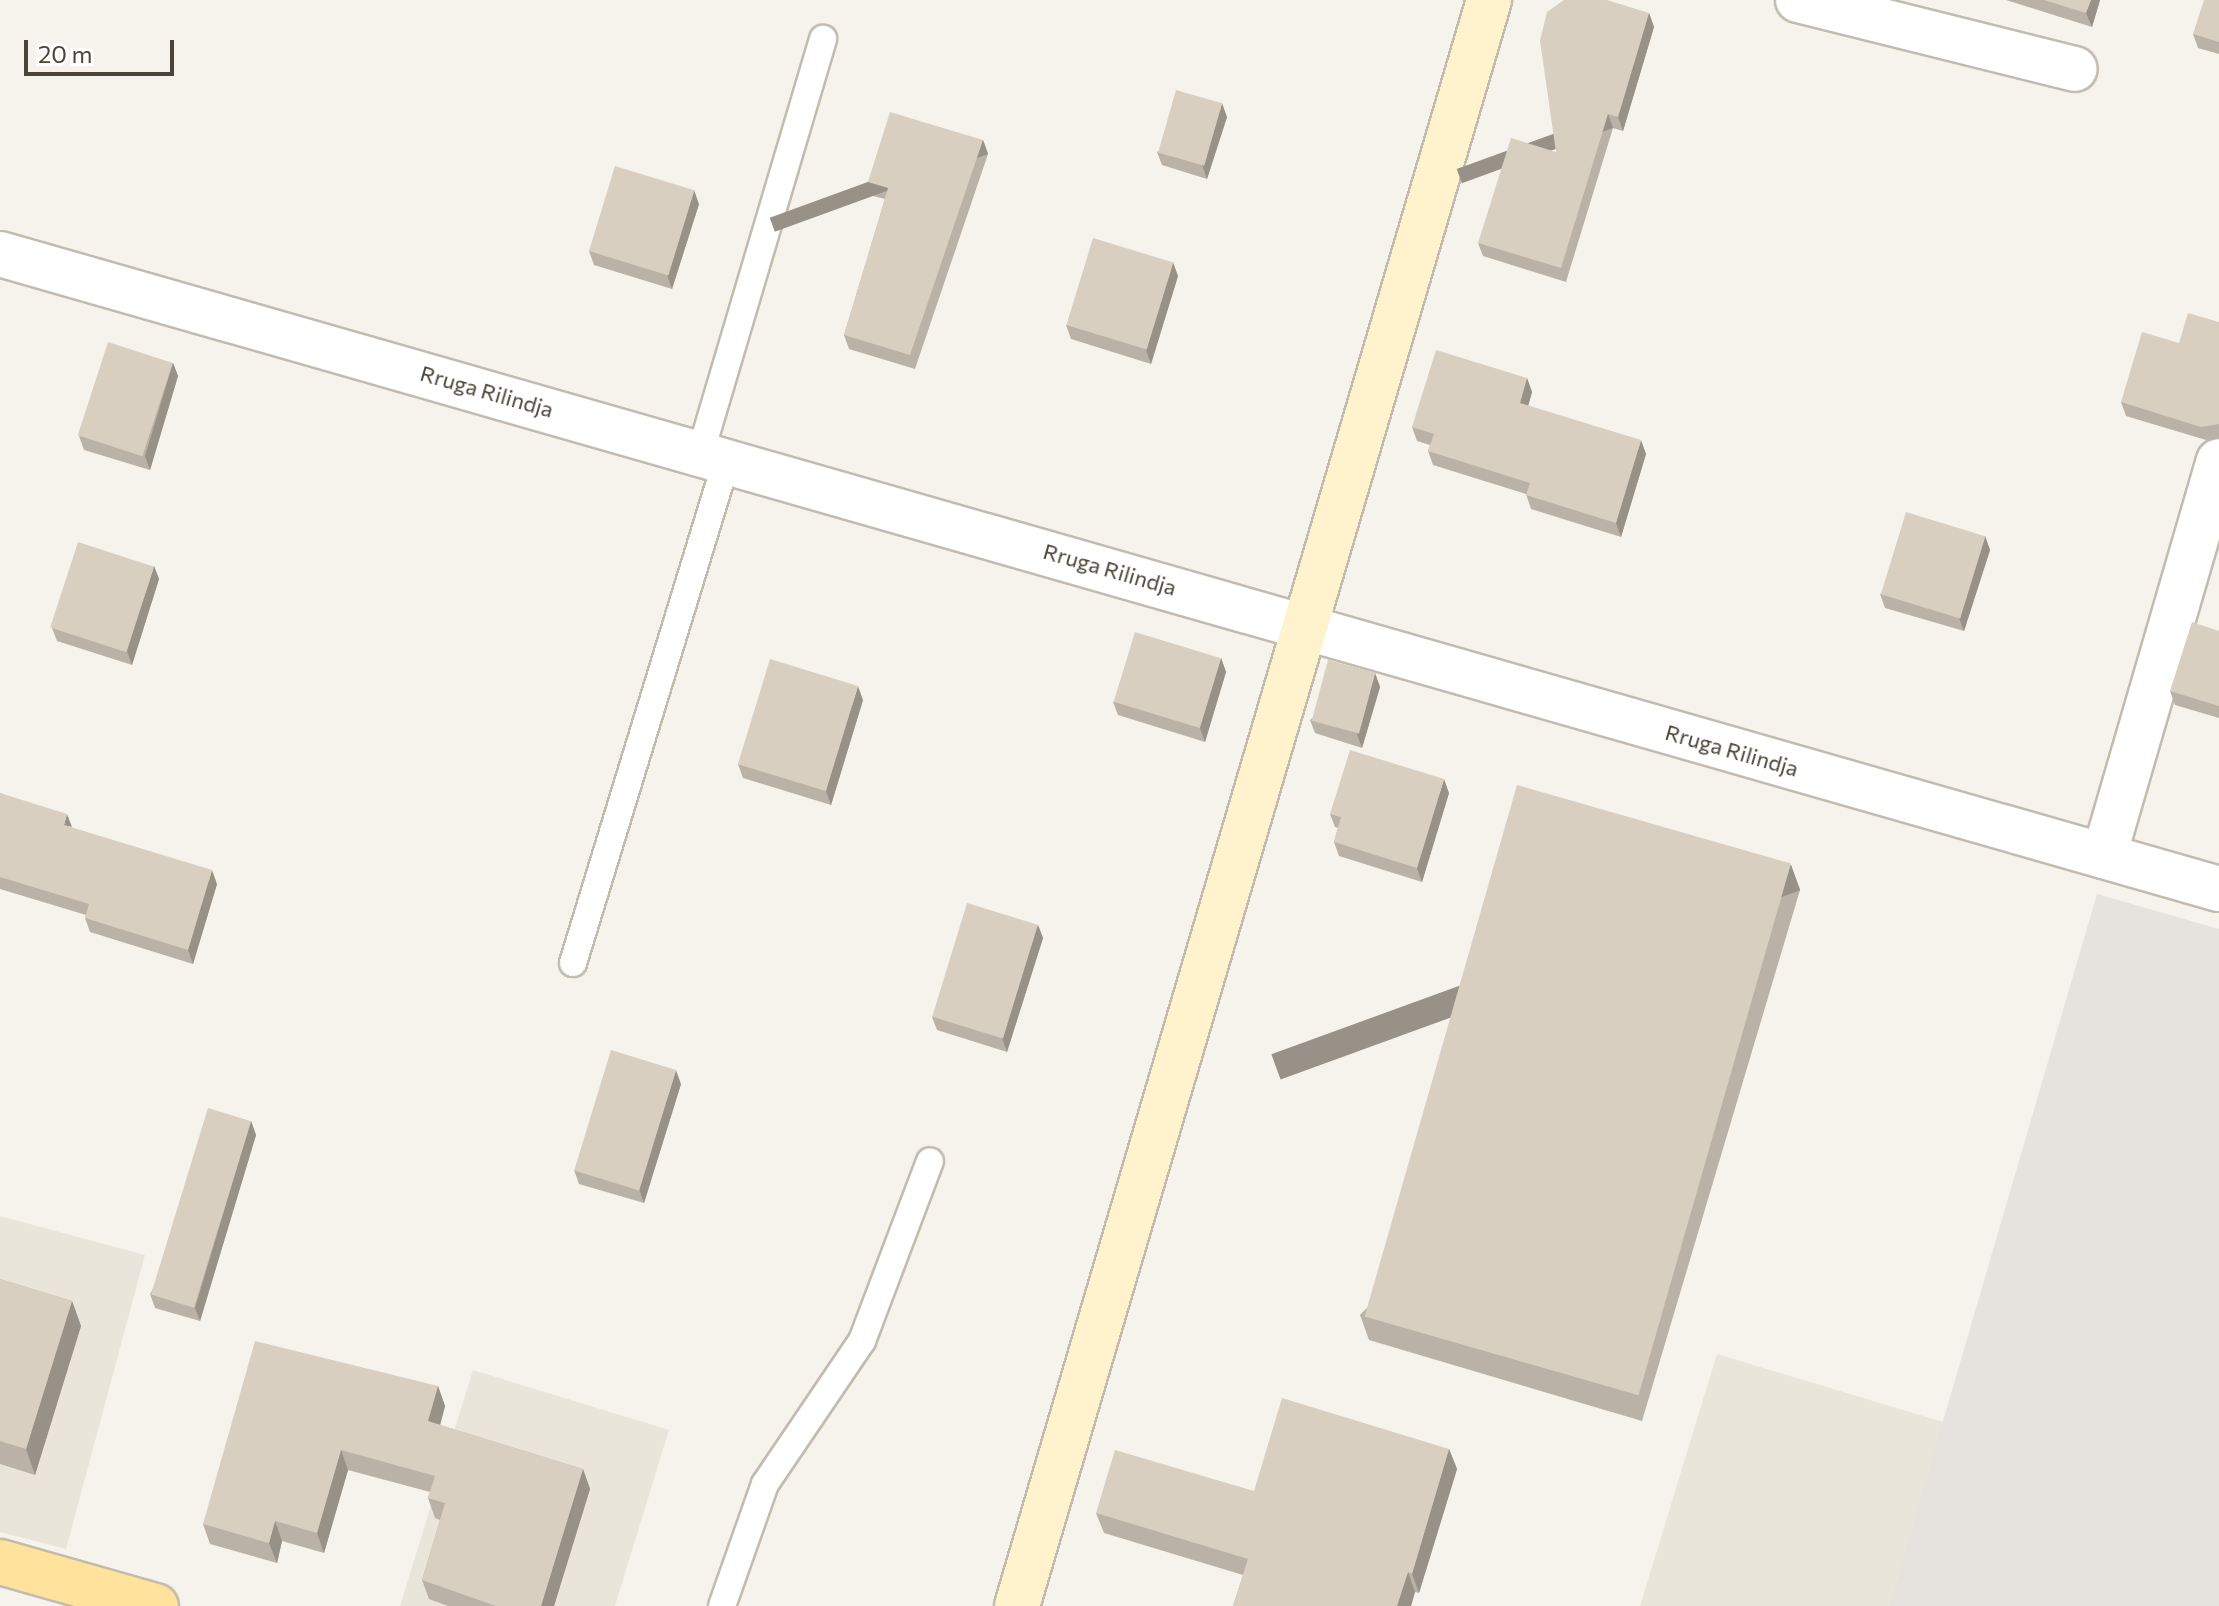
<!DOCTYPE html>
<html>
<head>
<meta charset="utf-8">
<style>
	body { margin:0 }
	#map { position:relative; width:2219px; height:1606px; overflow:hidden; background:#f6f3ec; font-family:Commissioner,sans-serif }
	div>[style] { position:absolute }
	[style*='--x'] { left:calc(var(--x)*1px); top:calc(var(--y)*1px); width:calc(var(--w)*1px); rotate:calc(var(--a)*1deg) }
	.residential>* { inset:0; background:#eae5da }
	.industrial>* { inset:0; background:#e6e2dd }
	.roads { filter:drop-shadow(2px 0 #c2bbae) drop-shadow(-2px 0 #c2bbae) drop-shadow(0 2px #c2bbae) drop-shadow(0 -2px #c2bbae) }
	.lane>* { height:26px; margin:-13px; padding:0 13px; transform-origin:13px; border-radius:13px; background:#fff }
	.street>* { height:44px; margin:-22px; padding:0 22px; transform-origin:22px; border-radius:22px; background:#fff }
	.secondary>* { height:44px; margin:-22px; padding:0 22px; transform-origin:22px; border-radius:22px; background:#fff3cd }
	.primary>* { height:44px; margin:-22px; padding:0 22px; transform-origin:22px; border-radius:22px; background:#ffe39c }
	.wall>* { inset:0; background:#bab2a6 }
	.shaded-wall>* { inset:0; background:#979187; transform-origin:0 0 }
	.building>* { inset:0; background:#d8cfc1; transform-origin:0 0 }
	span { translate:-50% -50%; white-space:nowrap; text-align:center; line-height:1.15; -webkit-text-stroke:6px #fff; paint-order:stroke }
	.street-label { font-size:22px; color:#4b4439 }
	.scale { position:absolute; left:24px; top:40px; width:150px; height:36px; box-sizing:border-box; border:4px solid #4b4439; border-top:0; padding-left:10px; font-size:24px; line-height:28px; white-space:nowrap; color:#4b4439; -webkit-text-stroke:6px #fff; paint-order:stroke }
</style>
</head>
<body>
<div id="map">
	<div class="residential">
		<div style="clip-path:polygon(0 1216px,145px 1255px,66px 1549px,0 1532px)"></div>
		<div style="clip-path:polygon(1717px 1354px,1943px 1422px,1889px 1606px,1640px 1606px)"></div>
		<div style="clip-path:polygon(473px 1370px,669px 1430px,615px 1606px,400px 1606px)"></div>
	</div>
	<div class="industrial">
		<div style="clip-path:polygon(2097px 894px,2219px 929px,2219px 1606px,1889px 1606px)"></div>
	</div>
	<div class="roads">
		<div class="lane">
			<div style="--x:701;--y:451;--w:430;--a:-73.5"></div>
			<div style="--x:573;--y:963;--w:527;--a:-73.01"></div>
			<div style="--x:722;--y:1606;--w:129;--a:-70.6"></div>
			<div style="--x:765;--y:1484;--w:173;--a:-55.9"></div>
			<div style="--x:862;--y:1341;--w:192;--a:-69.3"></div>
		</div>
		<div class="street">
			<div style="--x:1798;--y:0;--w:285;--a:14"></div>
			<div style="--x:0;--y:254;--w:2308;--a:15.97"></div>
			<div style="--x:2104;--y:856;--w:411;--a:-73.8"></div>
		</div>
		<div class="secondary">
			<div style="--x:1017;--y:1606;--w:1674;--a:-73.62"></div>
		</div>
		<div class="primary">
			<div style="--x:0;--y:1562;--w:162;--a:15.8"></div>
		</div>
	</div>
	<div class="wall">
		<div style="clip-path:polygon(2006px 0,2100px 0,2092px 27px)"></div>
		<div style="clip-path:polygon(2219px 0,2219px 54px,2198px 48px,2193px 34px)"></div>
		<div style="clip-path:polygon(1649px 13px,1654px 27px,1623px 131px,1613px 128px,1566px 282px,1483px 256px,1478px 243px,1556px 152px)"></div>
		<div style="clip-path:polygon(1227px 117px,1207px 179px,1162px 165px,1157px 152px)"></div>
		<div style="clip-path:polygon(983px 140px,988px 154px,915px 369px,849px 349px,844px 335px,885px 199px,873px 196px,868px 182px)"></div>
		<div style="clip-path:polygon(699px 204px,672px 289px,594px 265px,589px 251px)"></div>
		<div style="clip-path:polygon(1178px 276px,1151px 364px,1071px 339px,1066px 325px)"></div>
		<div style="clip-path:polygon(2219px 322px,2219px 438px,2206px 440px,2126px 416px,2121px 402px,2179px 343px)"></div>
		<div style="clip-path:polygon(173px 363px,178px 376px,150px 470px,84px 450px,79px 436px)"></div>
		<div style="clip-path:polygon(1527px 378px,1532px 392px,1528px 406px,1646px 454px,1621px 537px,1531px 509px,1526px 494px,1433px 465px,1428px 451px,1430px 445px,1417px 441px,1412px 427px)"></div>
		<div style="clip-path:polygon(1985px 536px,1990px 550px,1964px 631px,1885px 608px,1880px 594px)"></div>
		<div style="clip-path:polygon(154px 566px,159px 579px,132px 665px,57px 641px,52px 628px)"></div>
		<div style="clip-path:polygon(2219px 631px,2219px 718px,2175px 705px,2170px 691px)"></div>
		<div style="clip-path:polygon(1221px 658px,1226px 672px,1205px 742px,1118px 715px,1113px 702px)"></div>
		<div style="clip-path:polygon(1375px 673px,1380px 687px,1362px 748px,1315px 733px,1310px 720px)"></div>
		<div style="clip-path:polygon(863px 700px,831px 805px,743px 778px,738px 764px)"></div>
		<div style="clip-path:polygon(0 793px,72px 828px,217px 884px,193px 964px,90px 932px,85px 918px,86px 915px,0 889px)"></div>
		<div style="clip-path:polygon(1449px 793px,1422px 882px,1339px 856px,1334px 842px,1338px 828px,1335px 827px,1330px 814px)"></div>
		<div style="clip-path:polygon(1791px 865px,1800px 890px,1642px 1421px,1369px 1340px,1360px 1315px)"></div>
		<div style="clip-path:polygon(1038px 925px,1043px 938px,1007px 1052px,937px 1030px,932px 1017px)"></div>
		<div style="clip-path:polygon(681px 1084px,644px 1203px,579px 1184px,574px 1170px)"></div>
		<div style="clip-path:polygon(251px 1121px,256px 1135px,200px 1321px,155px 1308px,150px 1294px)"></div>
		<div style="clip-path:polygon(0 1279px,72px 1301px,81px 1326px,35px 1475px,0 1464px)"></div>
		<div style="clip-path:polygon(438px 1386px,445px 1406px,440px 1425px,583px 1469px,590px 1489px,554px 1606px,448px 1606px,429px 1599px,422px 1580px,440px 1520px,435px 1518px,428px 1498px,430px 1492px,348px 1470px,324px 1553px,282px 1541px,277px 1563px,210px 1544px,203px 1524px)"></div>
		<div style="clip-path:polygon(1449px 1449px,1457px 1469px,1419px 1593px,1415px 1592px,1411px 1606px,1233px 1606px,1243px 1575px,1104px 1533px,1096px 1513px,1254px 1491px)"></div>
	</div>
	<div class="shaded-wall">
		<div style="clip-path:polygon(2091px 0,2100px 0,2092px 27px,2086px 13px)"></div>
		<div style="clip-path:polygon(1649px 13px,1654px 27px,1623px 131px,1618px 117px)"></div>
		<div style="clip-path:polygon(1222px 103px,1227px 117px,1207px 179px,1202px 165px)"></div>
		<div style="left:1608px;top:114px;width:15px;height:161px;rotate:70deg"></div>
		<div style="left:983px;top:140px;width:15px;height:227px;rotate:70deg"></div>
		<div style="clip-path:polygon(694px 190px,699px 204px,672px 289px,667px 275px)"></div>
		<div style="clip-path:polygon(1173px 262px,1178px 276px,1151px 364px,1146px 350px)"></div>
		<div style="clip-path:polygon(173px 363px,178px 376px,150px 470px,145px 456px)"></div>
		<div style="clip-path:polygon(1527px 378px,1532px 392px,1525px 417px,1520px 403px)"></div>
		<div style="clip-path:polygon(1641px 440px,1646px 454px,1621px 537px,1616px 523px)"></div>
		<div style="clip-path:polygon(1985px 536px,1990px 550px,1964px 631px,1959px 618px)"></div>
		<div style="clip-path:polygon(154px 566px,159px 579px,132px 665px,127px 651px)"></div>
		<div style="clip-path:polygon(1221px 658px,1226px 672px,1205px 742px,1200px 728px)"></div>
		<div style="clip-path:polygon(1375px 673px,1380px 687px,1362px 748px,1357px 734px)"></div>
		<div style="clip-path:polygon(858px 686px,863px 700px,831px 805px,826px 791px)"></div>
		<div style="clip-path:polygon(1444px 779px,1449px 793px,1422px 882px,1417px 868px)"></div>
		<div style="clip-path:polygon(67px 814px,72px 827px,64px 825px)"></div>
		<div style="left:1791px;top:865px;width:27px;height:553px;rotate:70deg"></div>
		<div style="clip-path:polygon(212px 870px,217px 884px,193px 964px,188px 950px)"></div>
		<div style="clip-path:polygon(1038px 925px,1043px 938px,1007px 1052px,1002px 1038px)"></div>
		<div style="clip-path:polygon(676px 1070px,681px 1084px,644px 1203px,639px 1189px)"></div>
		<div style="clip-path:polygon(251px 1121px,256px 1135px,200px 1321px,195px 1308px)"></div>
		<div style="clip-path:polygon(72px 1301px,81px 1326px,35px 1475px,26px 1449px)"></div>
		<div style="clip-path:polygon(438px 1386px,445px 1406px,436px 1441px,428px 1421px)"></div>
		<div style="clip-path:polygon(1449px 1449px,1457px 1469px,1419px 1593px,1412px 1574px)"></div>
		<div style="clip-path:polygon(341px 1450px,348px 1470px,324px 1553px,317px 1533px)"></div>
		<div style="clip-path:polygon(583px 1469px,590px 1489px,554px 1606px,541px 1606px)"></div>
		<div style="clip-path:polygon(275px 1521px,282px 1541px,277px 1563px,269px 1543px)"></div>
		<div style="clip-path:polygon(1408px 1572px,1415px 1592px,1411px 1606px,1397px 1606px)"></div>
	</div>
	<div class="building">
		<div style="clip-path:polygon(1564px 0,1607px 0,1649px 13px,1618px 117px,1608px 114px,1561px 268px,1478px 243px,1511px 138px,1556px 152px,1540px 41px,1547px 12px)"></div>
		<div style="clip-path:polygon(2044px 0,2091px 0,2086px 13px)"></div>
		<div style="clip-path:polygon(2204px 0,2219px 0,2219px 42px,2193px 34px)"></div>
		<div style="left:1176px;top:90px;width:48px;height:65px;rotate:16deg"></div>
		<div style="clip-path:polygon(890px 112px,983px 140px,910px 355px,844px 335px,888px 188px,868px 182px)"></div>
		<div style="left:615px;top:166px;width:83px;height:89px;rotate:17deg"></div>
		<div style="left:1093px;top:238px;width:84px;height:91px;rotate:17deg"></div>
		<div style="clip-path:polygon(2188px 313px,2219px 322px,2219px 424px,2201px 427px,2121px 402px,2142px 332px,2179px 343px)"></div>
		<div style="left:108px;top:342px;width:68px;height:98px;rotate:18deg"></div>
		<div style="clip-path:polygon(1436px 350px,1527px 378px,1520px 403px,1641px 440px,1616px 523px,1526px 495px,1530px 483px,1428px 451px,1434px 434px,1412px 427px)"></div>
		<div style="left:1906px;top:512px;width:83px;height:86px;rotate:17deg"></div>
		<div style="left:78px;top:542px;width:80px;height:90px;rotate:18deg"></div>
		<div style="clip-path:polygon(2192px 622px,2219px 631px,2219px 706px,2170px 691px)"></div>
		<div style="left:1135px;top:632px;width:90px;height:73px;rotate:17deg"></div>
		<div style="left:770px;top:659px;width:92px;height:110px;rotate:17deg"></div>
		<div style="left:1328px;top:660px;width:49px;height:63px;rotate:15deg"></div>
		<div style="clip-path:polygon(1350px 750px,1444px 779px,1417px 868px,1334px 842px,1341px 817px,1330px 814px)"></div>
		<div style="left:1517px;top:785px;width:285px;height:553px;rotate:16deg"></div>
		<div style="clip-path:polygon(0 793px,67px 814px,64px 825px,212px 870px,188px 950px,85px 918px,89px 904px,0 877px)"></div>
		<div style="left:967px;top:903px;width:74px;height:119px;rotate:17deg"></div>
		<div style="left:611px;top:1050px;width:68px;height:126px;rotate:17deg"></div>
		<div style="left:208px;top:1108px;width:45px;height:195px;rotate:17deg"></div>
		<div style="clip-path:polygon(0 1279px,72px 1301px,26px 1449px,0 1441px)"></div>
		<div style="clip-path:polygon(255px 1341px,438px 1386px,428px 1421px,583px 1469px,541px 1606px,496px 1606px,422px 1580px,445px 1503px,428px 1498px,435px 1476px,341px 1450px,317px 1533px,275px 1521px,269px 1543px,203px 1524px)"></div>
		<div style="clip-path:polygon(1282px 1398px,1449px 1449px,1412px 1574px,1408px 1572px,1397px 1606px,1233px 1606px,1248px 1559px,1096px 1513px,1115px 1450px,1254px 1491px)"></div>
	</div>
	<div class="street-label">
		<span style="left:487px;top:391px;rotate:16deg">Rruga Rilindja</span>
		<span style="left:1110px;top:569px;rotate:16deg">Rruga Rilindja</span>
		<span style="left:1732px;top:750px;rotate:16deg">Rruga Rilindja</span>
	</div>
	<div class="scale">20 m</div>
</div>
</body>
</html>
